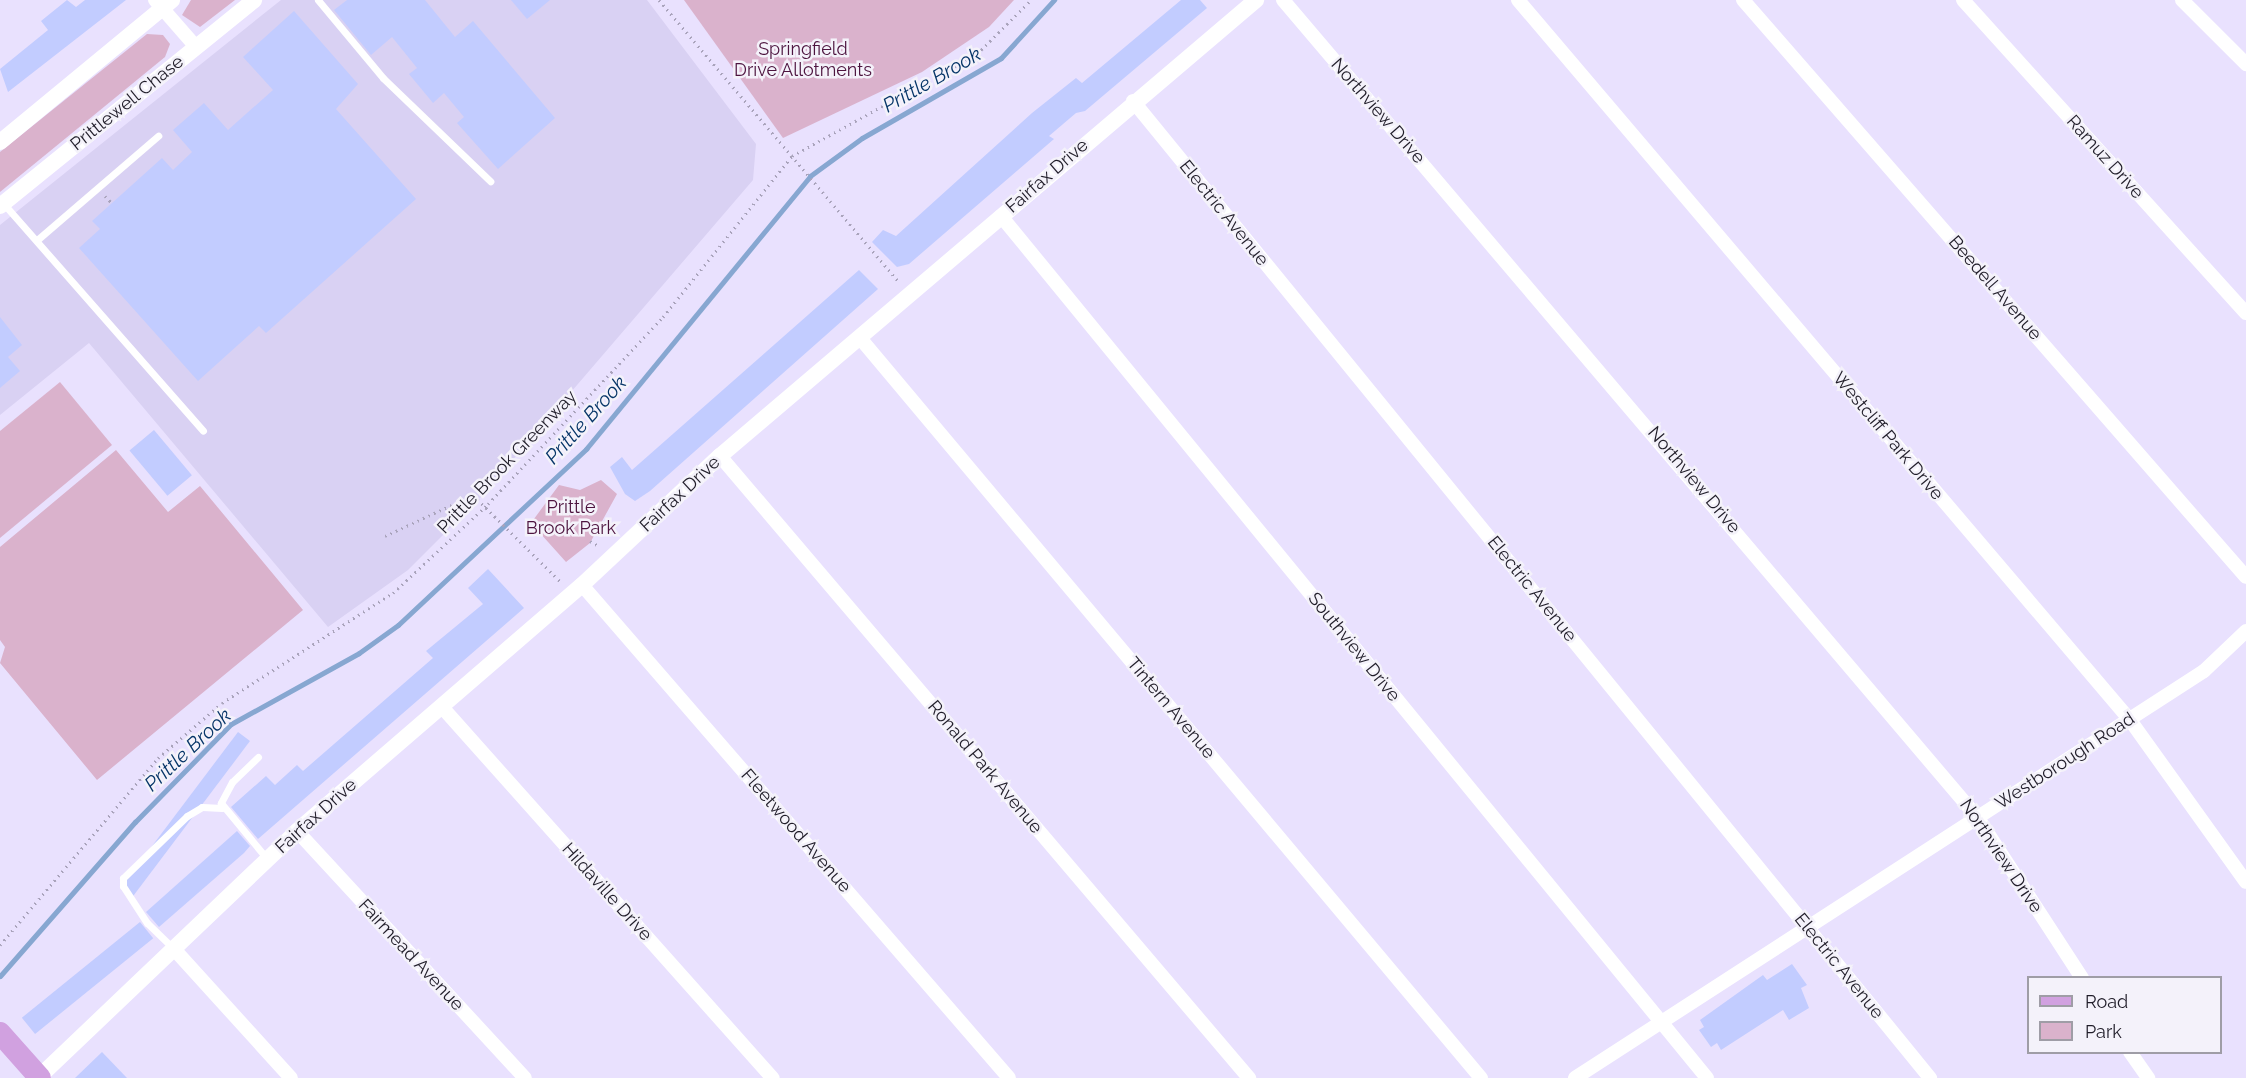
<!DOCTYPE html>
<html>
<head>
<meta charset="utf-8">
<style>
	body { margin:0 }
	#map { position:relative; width:2246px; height:1078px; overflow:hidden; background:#e9e1fe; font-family:Raleway,sans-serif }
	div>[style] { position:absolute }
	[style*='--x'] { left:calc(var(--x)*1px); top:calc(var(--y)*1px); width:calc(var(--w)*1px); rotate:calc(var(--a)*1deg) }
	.built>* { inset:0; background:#d9d1f3 }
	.green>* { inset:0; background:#dab2cc }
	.stream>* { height:5px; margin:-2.5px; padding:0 2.5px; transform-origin:2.5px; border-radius:2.5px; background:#87a7d1 }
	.building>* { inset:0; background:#c2ccff; transform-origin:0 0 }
	.path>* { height:3px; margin-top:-1.5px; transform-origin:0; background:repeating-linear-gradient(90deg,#a9a3bb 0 1.5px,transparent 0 6px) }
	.service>* { height:7px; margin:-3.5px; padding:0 3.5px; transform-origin:3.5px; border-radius:3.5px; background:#fff }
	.minor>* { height:14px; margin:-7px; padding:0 7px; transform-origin:7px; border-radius:7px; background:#fff }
	.tertiary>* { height:16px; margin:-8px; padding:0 8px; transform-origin:8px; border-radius:8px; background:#fff }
	.primary>* { height:22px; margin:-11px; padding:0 11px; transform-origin:11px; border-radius:11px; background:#d1a1e0 }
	span { translate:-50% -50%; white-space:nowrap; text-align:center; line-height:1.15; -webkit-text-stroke:5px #f4f2fa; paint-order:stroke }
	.park-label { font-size:18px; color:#4d143f }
	.street-label { font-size:18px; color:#201d29 }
	.water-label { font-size:20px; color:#063568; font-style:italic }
	.legend { position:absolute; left:2027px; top:976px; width:195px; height:78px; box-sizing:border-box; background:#f4f2fa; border:2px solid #9f9da6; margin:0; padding:8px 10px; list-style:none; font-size:18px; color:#201d29 }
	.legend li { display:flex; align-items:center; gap:12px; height:30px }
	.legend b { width:30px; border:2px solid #9f9da6 }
</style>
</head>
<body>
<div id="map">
	<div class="built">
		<div style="clip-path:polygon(281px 0,647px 0,756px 144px,753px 180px,481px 497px,408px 570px,328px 627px,89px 343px,0 415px,0 225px)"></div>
	</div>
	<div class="green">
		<div style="clip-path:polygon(191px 0,235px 0,200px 27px,182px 15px)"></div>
		<div style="clip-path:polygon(684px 0,1014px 0,989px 27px,922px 72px,783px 138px)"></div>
		<div style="clip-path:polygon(147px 34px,163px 35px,170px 44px,165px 57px,0 192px,0 152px)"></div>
		<div style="clip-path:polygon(60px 382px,112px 445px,0 538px,0 431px)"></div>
		<div style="clip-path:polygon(116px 450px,168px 512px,200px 486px,303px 610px,97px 780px,0 663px,5px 647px,0 640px,0 547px)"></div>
		<div style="clip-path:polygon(601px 480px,617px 494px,590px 543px,566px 562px,531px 523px,559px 485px,580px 490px)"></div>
	</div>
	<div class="stream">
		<div style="--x:0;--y:976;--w:205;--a:-48.8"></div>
		<div style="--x:135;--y:822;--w:137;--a:-45.6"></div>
		<div style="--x:231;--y:724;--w:146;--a:-29"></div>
		<div style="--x:359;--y:653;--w:48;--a:-35.7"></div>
		<div style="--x:398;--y:625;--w:258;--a:-43.1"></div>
		<div style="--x:586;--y:449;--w:353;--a:-50.6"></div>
		<div style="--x:810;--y:176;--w:64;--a:-36.2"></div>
		<div style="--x:862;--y:138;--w:160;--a:-29.9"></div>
		<div style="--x:1001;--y:58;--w:79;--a:-47.6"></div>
	</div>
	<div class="building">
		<div style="clip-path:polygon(67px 0,76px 7px,85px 0,126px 0,8px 92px,0 69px,48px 30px,41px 21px)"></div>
		<div style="clip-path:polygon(347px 0,425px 0,455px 37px,473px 21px,555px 118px,498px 169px,457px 123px,464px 117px,444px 93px,433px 103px,409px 74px,417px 68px,392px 37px,371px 55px,334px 10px)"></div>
		<div style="clip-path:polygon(511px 0,550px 0,527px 19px)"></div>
		<div style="clip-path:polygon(1181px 0,1200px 0,1207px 8px,1085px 111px,1076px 113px,1049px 136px,1054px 139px,909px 264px,897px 267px,872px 242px,883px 230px,896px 236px,1032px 113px,1076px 78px,1082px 83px)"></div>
		<div style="clip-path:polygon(294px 11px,358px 84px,336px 109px,416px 199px,266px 333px,259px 326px,198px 381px,79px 248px,100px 229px,92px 221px,162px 158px,173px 170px,192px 152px,173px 130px,204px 103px,228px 130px,273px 90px,243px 57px)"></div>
		<div style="clip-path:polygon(859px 270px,878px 289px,650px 491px,635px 501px,625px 494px,610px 467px,622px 457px,632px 470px)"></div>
		<div style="clip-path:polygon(0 317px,22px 345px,8px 357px,20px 371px,0 388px)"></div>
		<div style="left:154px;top:430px;width:59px;height:32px;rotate:50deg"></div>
		<div style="clip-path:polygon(488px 569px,524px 608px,258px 839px,231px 807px,266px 776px,275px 785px,297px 765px,303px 771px,433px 658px,426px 651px,483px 604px,468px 588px)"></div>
		<div style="left:238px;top:732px;width:15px;height:195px;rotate:37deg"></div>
		<div style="clip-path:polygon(237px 831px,250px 846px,244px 853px,159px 927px,146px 912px)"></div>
		<div style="left:140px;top:922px;width:21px;height:152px;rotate:51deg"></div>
		<div style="clip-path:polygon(1792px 964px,1807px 985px,1801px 988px,1809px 1008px,1789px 1020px,1783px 1010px,1721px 1050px,1717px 1043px,1711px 1047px,1699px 1030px,1704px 1027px,1700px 1020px,1763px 975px,1767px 980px)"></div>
		<div style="clip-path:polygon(102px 1052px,127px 1078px,75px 1078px)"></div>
	</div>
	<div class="path">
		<div style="--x:659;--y:0;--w:370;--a:49.6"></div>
		<div style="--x:105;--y:196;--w:10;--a:45"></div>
		<div style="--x:385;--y:536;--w:97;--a:-25"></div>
		<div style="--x:473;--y:495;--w:122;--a:44.7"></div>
		<div style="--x:590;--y:541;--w:10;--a:29"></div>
		<div style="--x:0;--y:945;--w:245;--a:-49.8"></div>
		<div style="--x:158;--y:758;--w:84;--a:-40.7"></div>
		<div style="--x:222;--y:703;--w:203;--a:-32.8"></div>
		<div style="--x:393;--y:593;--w:130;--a:-43.1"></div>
		<div style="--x:488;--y:504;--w:256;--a:-46.9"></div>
		<div style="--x:663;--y:317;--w:206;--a:-51.3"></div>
		<div style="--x:792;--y:156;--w:211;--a:-28.9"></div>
		<div style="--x:977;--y:54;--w:76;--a:-45"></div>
	</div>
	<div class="service">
		<div style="--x:318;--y:0;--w:102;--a:50.2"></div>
		<div style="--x:383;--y:78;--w:149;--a:43.9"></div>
		<div style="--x:3;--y:203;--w:303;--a:48.7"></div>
		<div style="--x:37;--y:240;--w:160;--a:-40.7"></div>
		<div style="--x:258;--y:757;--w:36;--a:136"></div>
		<div style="--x:232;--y:782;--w:24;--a:118"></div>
		<div style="--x:221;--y:803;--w:74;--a:50.5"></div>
		<div style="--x:174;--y:949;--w:37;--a:-136"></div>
		<div style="--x:147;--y:923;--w:44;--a:-123"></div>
		<div style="--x:123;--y:886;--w:8;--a:-90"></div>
		<div style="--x:123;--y:878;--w:89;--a:-44.1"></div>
		<div style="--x:187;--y:816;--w:17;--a:-31"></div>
		<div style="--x:202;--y:807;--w:20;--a:3"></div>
	</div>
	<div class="minor">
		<div style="--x:155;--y:0;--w:62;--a:48.9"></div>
		<div style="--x:1283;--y:0;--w:1073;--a:49.65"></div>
		<div style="--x:1978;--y:818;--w:191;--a:57"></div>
		<div style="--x:1518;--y:0;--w:945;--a:49.64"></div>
		<div style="--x:2130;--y:720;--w:199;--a:54.4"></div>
		<div style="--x:1743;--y:0;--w:765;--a:48.92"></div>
		<div style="--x:1963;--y:0;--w:422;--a:47.9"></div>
		<div style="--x:2182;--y:0;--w:91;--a:45"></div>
		<div style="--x:1133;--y:101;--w:1261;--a:50.79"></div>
		<div style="--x:1001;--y:216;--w:1114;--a:50.68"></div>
		<div style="--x:860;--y:338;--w:966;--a:50"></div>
		<div style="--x:720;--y:456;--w:817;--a:49.62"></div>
		<div style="--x:582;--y:585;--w:652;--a:49.1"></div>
		<div style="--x:442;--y:707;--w:497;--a:48.3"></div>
		<div style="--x:297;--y:831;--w:336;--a:47.3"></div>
		<div style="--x:174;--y:949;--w:174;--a:47.8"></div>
		<div style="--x:2130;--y:1052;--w:32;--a:55"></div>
		<div style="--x:1575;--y:1078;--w:749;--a:-32.91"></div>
		<div style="--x:2204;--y:671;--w:58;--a:-43.6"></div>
	</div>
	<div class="tertiary">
		<div style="--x:0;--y:142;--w:223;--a:-39.5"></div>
		<div style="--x:0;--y:206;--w:327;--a:-39"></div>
		<div style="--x:38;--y:1078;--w:358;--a:-43.6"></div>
		<div style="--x:297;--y:831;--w:376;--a:-40.8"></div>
		<div style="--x:582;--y:585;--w:189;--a:-43.1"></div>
		<div style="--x:720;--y:456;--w:704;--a:-40.39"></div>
	</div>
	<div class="primary">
		<div style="--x:0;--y:1033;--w:60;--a:48.4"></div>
	</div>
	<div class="park-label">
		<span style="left:803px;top:60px">Springfield<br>Drive Allotments</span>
		<span style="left:571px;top:518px">Prittle<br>Brook Park</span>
	</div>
	<div class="street-label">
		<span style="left:127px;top:103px;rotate:-39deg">Prittlewell Chase</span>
		<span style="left:1378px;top:111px;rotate:49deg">Northview Drive</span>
		<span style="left:2105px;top:157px;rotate:48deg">Ramuz Drive</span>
		<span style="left:1047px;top:176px;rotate:-41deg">Fairfax Drive</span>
		<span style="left:1224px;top:213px;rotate:51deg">Electric Avenue</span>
		<span style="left:1995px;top:288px;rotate:49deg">Beedell Avenue</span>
		<span style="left:1888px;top:436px;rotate:50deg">Westcliff Park Drive</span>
		<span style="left:507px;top:462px;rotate:-46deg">Prittle Brook Greenway</span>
		<span style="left:1694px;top:480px;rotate:50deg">Northview Drive</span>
		<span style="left:680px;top:494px;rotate:-43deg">Fairfax Drive</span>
		<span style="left:1532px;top:589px;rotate:51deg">Electric Avenue</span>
		<span style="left:1354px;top:647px;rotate:51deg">Southview Drive</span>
		<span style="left:1171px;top:708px;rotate:50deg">Tintern Avenue</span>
		<span style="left:2065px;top:761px;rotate:-33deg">Westborough Road</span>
		<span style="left:985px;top:767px;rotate:50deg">Ronald Park Avenue</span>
		<span style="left:316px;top:816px;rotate:-42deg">Fairfax Drive</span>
		<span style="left:796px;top:831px;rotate:49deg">Fleetwood Avenue</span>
		<span style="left:2001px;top:856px;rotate:56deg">Northview Drive</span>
		<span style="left:607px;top:892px;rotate:48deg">Hildaville Drive</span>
		<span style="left:411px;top:955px;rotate:47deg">Fairmead Avenue</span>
		<span style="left:1839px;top:966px;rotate:51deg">Electric Avenue</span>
	</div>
	<div class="water-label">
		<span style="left:932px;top:80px;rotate:-30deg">Prittle Brook</span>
		<span style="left:586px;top:420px;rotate:-48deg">Prittle Brook</span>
		<span style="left:188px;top:750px;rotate:-43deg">Prittle Brook</span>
	</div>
	<ul class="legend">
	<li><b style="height:8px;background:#d1a1e0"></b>Road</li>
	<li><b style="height:16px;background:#dab2cc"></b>Park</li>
	</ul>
</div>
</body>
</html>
